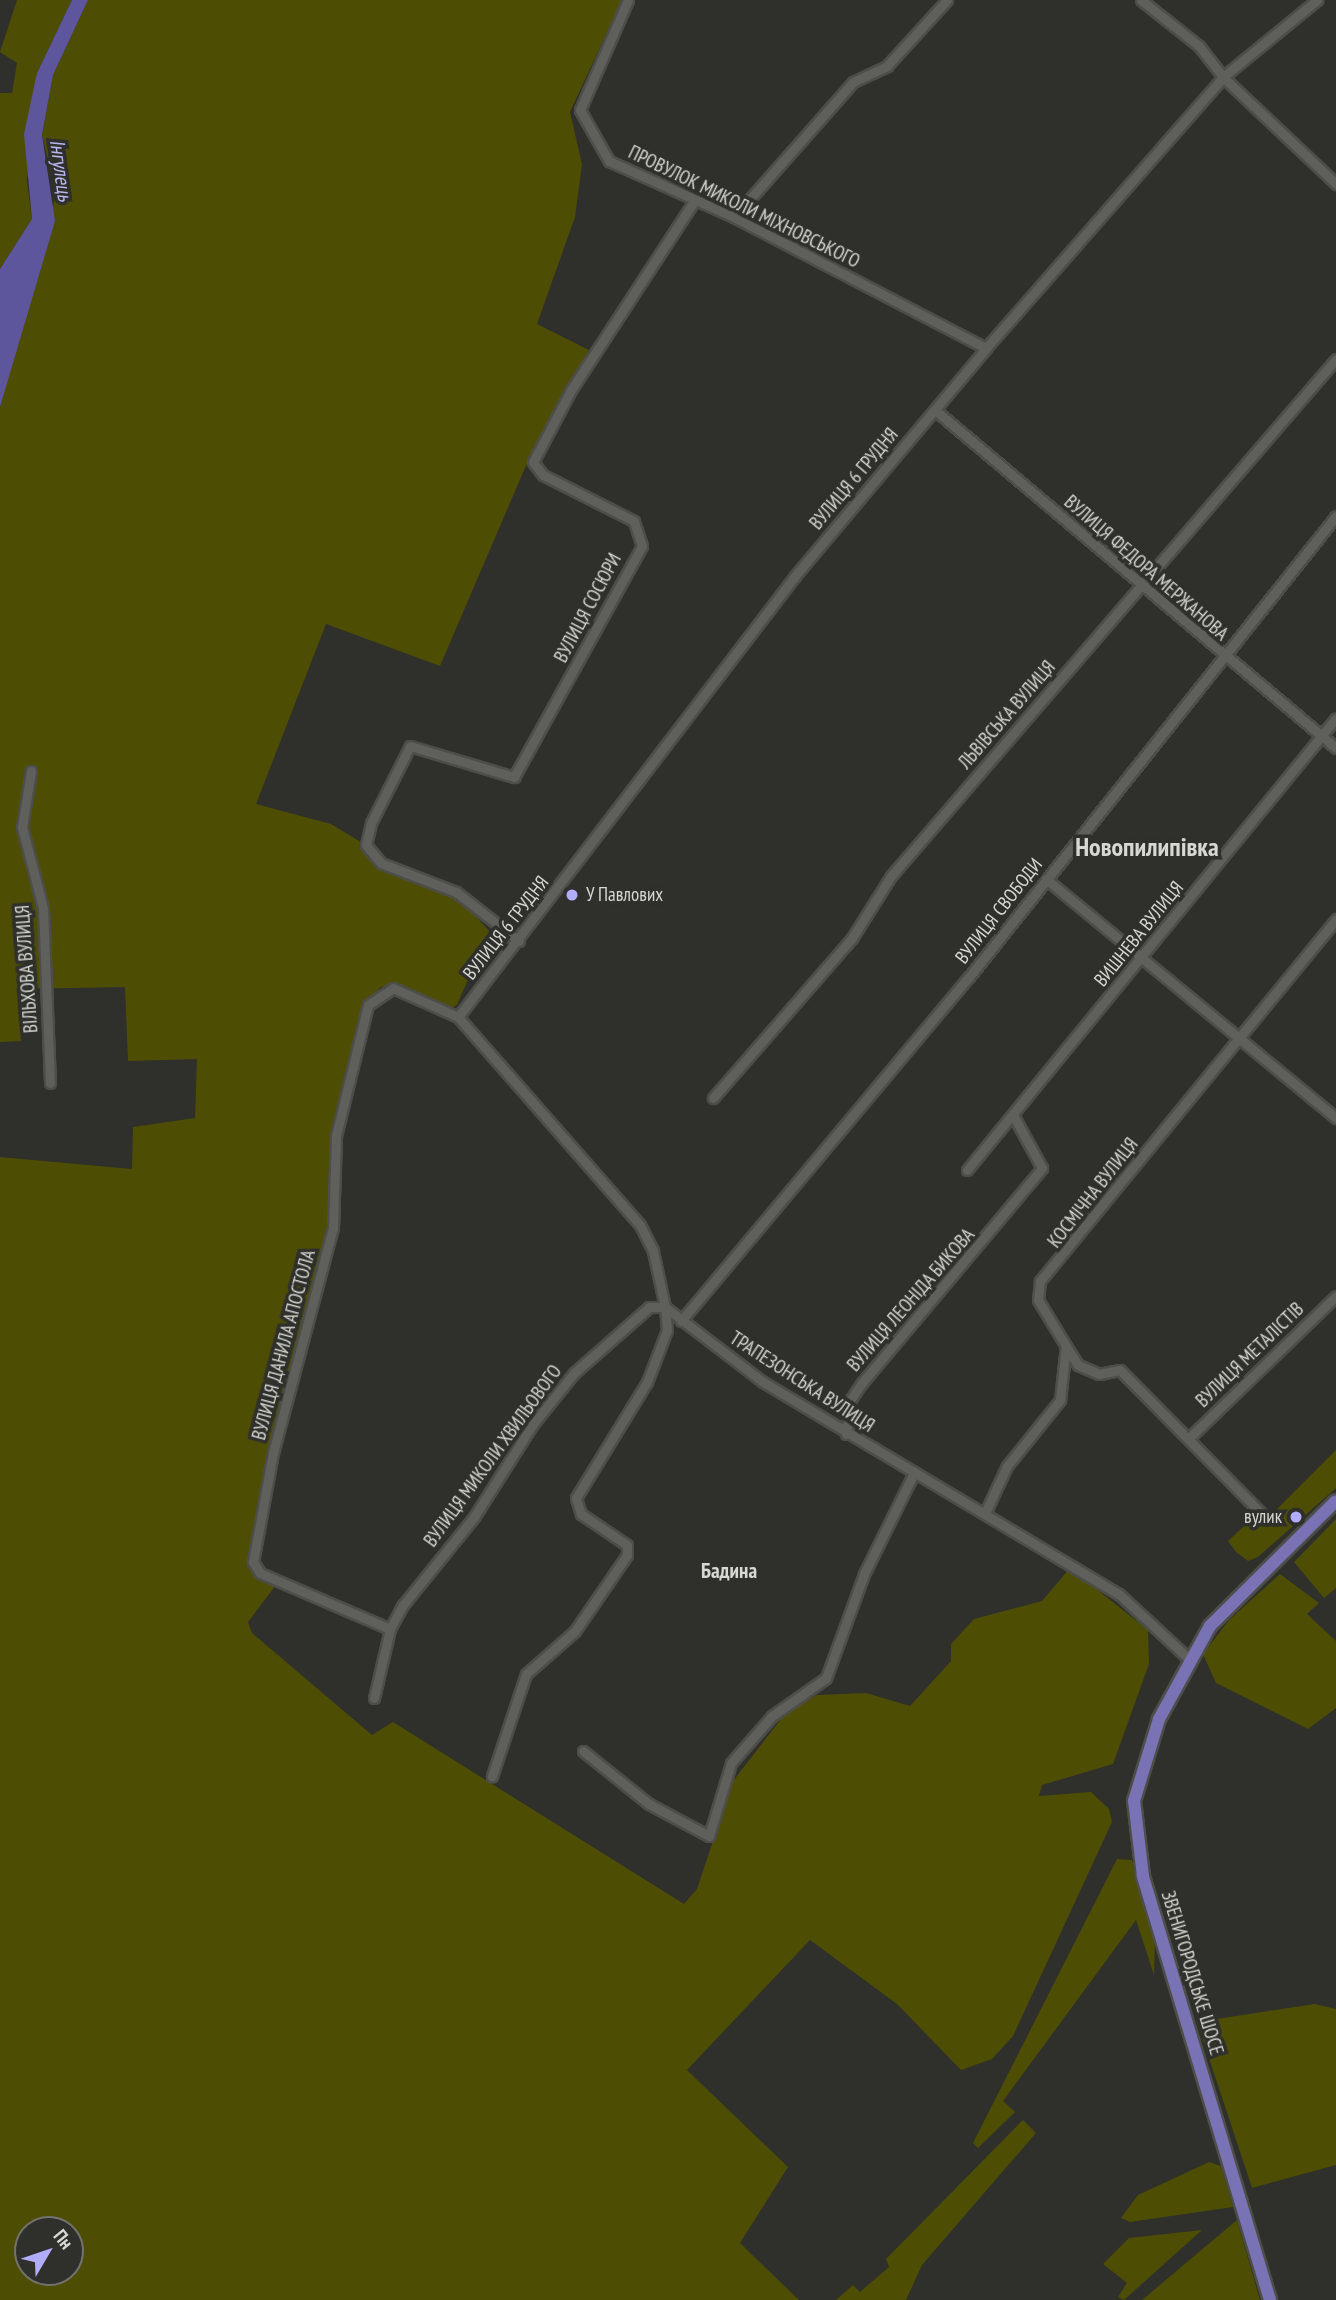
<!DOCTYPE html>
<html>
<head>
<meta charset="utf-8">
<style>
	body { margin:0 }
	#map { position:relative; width:1336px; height:2300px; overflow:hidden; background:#2f2f2b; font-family:"PT Sans Narrow",sans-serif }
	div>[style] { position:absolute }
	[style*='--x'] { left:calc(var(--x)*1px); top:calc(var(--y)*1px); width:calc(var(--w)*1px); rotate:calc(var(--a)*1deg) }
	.green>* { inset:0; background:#4d4e03 }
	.water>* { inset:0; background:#5d569c }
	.roads { filter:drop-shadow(2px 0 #4d4d4a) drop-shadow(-2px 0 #4d4d4a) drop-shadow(0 2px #4d4d4a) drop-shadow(0 -2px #4d4d4a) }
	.minor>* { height:9px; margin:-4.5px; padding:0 4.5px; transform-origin:4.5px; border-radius:4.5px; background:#5f605b }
	.major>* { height:12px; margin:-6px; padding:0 6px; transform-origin:6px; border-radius:6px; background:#7973b6 }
	.dots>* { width:19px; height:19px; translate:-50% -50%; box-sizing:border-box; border:4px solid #2f2f2b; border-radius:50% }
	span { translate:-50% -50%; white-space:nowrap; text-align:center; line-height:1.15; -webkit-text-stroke:7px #2f2f2b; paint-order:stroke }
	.street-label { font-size:19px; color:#d7d7d4 }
	.poi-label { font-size:19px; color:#d7d7d4 }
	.left { translate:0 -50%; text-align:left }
	.right { translate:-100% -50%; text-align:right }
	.water-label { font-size:21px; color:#bab8f3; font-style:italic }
	.neighbourhood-label { font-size:21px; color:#d7d7d4; font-weight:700 }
	.district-label { font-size:26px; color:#d7d7d4; font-weight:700 }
	.north { position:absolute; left:14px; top:2216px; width:70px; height:70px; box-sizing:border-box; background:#2f2f2b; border:2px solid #72726f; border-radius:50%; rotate:51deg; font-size:19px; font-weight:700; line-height:28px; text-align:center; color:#d7d7d4 }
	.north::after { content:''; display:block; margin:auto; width:24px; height:32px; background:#b1adfa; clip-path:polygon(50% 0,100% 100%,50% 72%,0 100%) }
</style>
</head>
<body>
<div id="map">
	<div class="green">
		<div style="clip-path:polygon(17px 0,72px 0,37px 73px,27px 181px,32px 219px,0 269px,0 93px,12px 93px,17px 63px,0 52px)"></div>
		<div style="clip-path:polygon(evenodd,88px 0,622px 0,570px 112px,582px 164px,575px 217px,537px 324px,589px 350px,525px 468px,440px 666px,326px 624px,256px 804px,331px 824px,359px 841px,378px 867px,459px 897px,489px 931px,457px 1005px,448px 1010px,395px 985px,381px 987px,366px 1002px,332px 1134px,330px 1227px,268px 1460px,250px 1562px,276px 1585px,248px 1622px,252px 1633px,372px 1735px,393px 1722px,684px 1904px,697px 1889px,733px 1781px,788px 1710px,817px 1695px,866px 1693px,910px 1706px,951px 1661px,951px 1644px,974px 1619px,1042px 1601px,1070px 1568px,1148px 1630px,1149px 1664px,1113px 1764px,1042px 1785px,1039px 1796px,1091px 1792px,1109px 1809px,1112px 1822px,1013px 2036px,992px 2059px,961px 2070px,897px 2004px,810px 1940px,687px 2070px,788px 2167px,740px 2243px,799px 2300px,0 2300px,0 1157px,132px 1169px,133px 1127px,195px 1118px,197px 1059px,128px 1061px,125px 987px,17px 989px,21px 1041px,0 1042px,0 407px,56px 194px,42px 135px,53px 75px,88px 0,28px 2230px,70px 2230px,70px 2272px,28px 2272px,28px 2230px)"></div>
		<div style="clip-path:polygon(1336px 1450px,1336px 1488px,1258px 1557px,1248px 1561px,1236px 1552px,1228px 1541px,1256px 1515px,1264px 1522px)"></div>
		<div style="clip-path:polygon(1336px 1519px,1336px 1588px,1324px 1598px,1294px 1562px)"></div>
		<div style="clip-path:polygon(1280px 1574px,1319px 1603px,1307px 1614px,1336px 1641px,1336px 1708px,1308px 1729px,1216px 1683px,1203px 1654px,1229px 1620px)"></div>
		<div style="clip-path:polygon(1117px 1859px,1132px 1860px,1155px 1940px,1154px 1975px,1136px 1920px,1003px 2101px,1015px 2112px,978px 2148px,973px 2143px)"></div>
		<div style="clip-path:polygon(1315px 2004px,1336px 2009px,1336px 2165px,1252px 2188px,1197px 2022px)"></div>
		<div style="clip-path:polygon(1023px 2120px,1036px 2133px,922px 2265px,906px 2300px,836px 2300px,853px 2285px,860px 2292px,889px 2267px,886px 2259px)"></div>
		<div style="clip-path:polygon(1209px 2162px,1221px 2166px,1233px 2207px,1130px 2222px,1121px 2218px,1138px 2195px)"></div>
		<div style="clip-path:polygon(1237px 2220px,1260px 2300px,1142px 2300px)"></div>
		<div style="clip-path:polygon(1202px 2230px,1124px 2300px,1118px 2297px,1127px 2283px,1103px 2264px,1129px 2238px)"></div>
	</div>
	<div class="water">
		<div style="clip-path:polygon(72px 0,88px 0,53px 75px,42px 135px,55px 221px,0 407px,0 269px,32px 219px,24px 134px,37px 73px)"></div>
	</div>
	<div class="roads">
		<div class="minor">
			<div style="--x:628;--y:0;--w:120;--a:113.6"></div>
			<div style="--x:580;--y:110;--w:59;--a:60.4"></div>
			<div style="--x:609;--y:161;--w:137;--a:24.1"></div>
			<div style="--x:734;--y:217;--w:284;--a:27.5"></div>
			<div style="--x:1141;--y:0;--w:74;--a:38.4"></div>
			<div style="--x:1199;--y:46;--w:39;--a:52"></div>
			<div style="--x:1223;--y:77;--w:156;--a:43.4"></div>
			<div style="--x:734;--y:217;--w:180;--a:-48.6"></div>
			<div style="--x:853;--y:82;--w:38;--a:-25"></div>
			<div style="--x:887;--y:66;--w:89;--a:-47.7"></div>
			<div style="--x:935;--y:410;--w:524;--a:40.13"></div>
			<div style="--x:31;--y:771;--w:57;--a:99.1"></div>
			<div style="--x:22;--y:827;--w:84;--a:75.5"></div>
			<div style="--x:43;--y:908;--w:175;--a:87.7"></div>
			<div style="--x:1046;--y:879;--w:376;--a:39.5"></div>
			<div style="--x:519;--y:941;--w:80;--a:-142.1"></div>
			<div style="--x:456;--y:892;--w:80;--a:-158.9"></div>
			<div style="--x:381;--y:863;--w:23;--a:-130"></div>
			<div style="--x:366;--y:845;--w:23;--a:-77"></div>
			<div style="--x:371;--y:823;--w:86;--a:-63.1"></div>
			<div style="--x:410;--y:746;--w:109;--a:16.6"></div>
			<div style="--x:514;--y:777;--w:264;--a:-61"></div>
			<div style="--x:642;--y:546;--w:26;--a:-108"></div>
			<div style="--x:634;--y:521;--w:102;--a:-153.2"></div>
			<div style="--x:543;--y:475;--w:16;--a:-128"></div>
			<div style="--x:533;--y:462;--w:81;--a:-62.2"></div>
			<div style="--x:571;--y:390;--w:223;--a:-56.9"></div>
			<div style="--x:458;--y:1017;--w:555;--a:-52.61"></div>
			<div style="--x:795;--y:576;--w:297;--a:-50"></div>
			<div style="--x:986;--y:348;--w:360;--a:-48.8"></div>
			<div style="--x:1223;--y:77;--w:122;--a:-39.3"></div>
			<div style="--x:713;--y:1098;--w:212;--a:-49"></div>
			<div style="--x:852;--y:938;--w:73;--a:-57.8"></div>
			<div style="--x:891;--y:876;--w:682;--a:-49.28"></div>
			<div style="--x:967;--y:1170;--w:583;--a:-50.77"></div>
			<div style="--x:681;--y:1321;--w:449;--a:-50.1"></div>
			<div style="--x:969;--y:977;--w:589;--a:-51.48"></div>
			<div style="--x:1066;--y:1346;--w:22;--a:58"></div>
			<div style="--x:1078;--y:1365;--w:23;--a:23"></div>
			<div style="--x:1099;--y:1374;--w:21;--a:-11"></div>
			<div style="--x:1120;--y:1370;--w:206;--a:45.4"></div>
			<div style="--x:846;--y:1434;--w:35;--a:-82"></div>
			<div style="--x:851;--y:1399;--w:18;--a:-56"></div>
			<div style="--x:861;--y:1384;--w:282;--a:-50"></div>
			<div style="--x:1042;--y:1168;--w:60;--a:-118.7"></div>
			<div style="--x:1189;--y:1438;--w:204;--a:-44"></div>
			<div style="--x:986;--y:1511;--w:50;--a:-65"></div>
			<div style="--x:1007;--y:1466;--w:85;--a:-51.2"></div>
			<div style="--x:1060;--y:1400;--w:54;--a:-83.7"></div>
			<div style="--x:1066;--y:1346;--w:54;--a:-121.3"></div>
			<div style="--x:1038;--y:1300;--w:19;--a:-84"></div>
			<div style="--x:1040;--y:1281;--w:468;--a:-50.7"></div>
			<div style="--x:390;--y:1629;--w:142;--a:-156.7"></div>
			<div style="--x:260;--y:1573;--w:13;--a:-122"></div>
			<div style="--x:253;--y:1562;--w:111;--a:-79.6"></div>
			<div style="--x:273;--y:1453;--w:233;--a:-75.1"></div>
			<div style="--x:333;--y:1228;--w:92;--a:-88.1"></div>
			<div style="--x:336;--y:1136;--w:135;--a:-76.3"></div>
			<div style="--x:368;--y:1005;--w:30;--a:-34"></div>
			<div style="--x:393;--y:988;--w:71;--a:24"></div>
			<div style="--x:458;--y:1017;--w:276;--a:48.8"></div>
			<div style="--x:640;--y:1225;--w:29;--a:63"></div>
			<div style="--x:653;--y:1251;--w:57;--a:77.9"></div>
			<div style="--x:665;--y:1307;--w:123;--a:37.4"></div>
			<div style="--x:763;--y:1382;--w:414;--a:30.8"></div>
			<div style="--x:1119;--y:1594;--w:96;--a:42.9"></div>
			<div style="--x:374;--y:1698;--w:71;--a:-76.9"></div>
			<div style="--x:390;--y:1629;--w:27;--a:-62"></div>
			<div style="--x:403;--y:1605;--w:113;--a:-51.1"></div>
			<div style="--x:474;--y:1517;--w:110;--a:-57.6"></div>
			<div style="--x:533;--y:1424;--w:65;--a:-51.2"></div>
			<div style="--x:574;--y:1373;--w:100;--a:-41.3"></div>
			<div style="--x:649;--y:1307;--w:16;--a:0"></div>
			<div style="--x:665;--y:1307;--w:23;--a:85"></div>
			<div style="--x:667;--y:1330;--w:56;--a:111"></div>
			<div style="--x:647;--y:1382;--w:136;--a:121.5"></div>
			<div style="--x:576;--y:1498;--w:17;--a:73"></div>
			<div style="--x:581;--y:1514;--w:55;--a:34"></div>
			<div style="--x:627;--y:1545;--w:10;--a:90"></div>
			<div style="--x:627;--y:1555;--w:92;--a:124.4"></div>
			<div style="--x:575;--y:1631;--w:65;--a:138.7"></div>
			<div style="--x:526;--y:1674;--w:108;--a:108.4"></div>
			<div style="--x:583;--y:1751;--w:85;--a:38.8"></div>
			<div style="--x:649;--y:1804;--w:68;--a:28.1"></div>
			<div style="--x:709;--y:1836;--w:76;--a:-73.2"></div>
			<div style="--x:731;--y:1763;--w:62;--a:-48.9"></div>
			<div style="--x:772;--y:1716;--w:66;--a:-35.1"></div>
			<div style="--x:826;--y:1678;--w:111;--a:-69.9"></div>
			<div style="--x:864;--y:1574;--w:113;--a:-63.7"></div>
		</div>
		<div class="major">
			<div style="--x:1270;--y:2300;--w:443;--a:-106.7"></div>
			<div style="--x:1143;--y:1876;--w:76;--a:-96.8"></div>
			<div style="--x:1134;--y:1801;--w:86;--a:-73"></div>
			<div style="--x:1159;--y:1719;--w:106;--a:-61.3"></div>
			<div style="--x:1210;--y:1626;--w:177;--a:-44.8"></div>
		</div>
	</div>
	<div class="dots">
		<div style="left:572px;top:895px;background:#b1adfa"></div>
		<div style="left:1296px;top:1517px;background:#b1adfa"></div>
	</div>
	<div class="street-label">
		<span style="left:744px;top:207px;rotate:26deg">ПРОВУЛОК МИКОЛИ МІХНОВСЬКОГО</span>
		<span style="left:854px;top:479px;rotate:-50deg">ВУЛИЦЯ 6 ГРУДНЯ</span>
		<span style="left:1146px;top:568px;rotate:41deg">ВУЛИЦЯ ФЕДОРА МЕРЖАНОВА</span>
		<span style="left:588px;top:608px;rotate:-62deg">ВУЛИЦЯ СОСЮРИ</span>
		<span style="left:1007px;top:715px;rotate:-49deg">ЛЬВІВСЬКА ВУЛИЦЯ</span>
		<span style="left:999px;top:911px;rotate:-52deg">ВУЛИЦЯ СВОБОДИ</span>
		<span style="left:506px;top:928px;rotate:-52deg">ВУЛИЦЯ 6 ГРУДНЯ</span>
		<span style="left:1139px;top:934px;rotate:-51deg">ВИШНЕВА ВУЛИЦЯ</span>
		<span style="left:27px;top:969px;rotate:-94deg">ВІЛЬХОВА ВУЛИЦЯ</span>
		<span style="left:1093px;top:1193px;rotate:-52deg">КОСМІЧНА ВУЛИЦЯ</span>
		<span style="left:911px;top:1300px;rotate:-49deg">ВУЛИЦЯ ЛЕОНІДА БИКОВА</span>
		<span style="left:284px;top:1345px;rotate:-75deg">ВУЛИЦЯ ДАНИЛА АПОСТОЛА</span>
		<span style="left:1250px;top:1355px;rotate:-44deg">ВУЛИЦЯ МЕТАЛІСТІВ</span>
		<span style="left:802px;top:1382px;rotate:33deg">ТРАПЕЗОНСЬКА ВУЛИЦЯ</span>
		<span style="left:493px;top:1456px;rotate:-54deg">ВУЛИЦЯ МИКОЛИ ХВИЛЬОВОГО</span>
		<span style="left:1192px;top:1973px;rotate:73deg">ЗВЕНИГОРОДСЬКЕ ШОСЕ</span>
	</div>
	<div class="poi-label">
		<span class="left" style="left:586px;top:895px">У Павлових</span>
		<span class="right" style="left:1282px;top:1517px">вулик</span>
	</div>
	<div class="water-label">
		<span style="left:61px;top:170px;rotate:82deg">Інгулець</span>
	</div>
	<div class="neighbourhood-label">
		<span style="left:729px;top:1571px">Бадина</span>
	</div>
	<div class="district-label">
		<span style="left:1147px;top:847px">Новопилипівка</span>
	</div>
	<div class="north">Пн</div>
</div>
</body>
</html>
